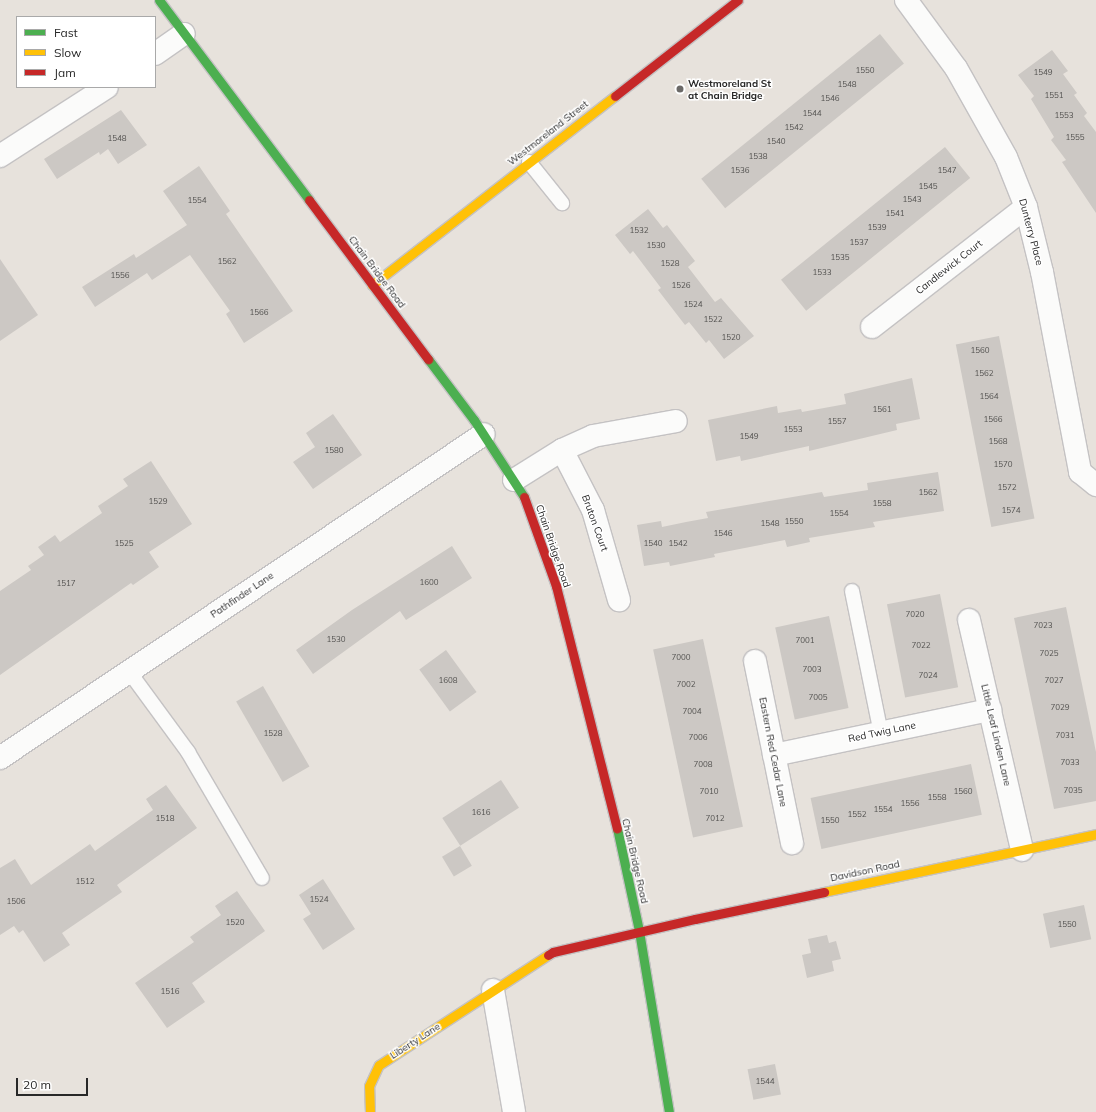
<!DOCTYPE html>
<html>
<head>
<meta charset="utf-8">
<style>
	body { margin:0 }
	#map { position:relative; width:1096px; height:1112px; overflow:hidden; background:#e7e2dc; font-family:Mulish,sans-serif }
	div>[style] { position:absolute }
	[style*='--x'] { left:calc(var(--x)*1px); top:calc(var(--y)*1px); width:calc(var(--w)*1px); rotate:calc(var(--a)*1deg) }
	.building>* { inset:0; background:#ccc8c4; transform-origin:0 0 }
	.roads { filter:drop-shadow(1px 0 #c4c2c3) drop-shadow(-1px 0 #c4c2c3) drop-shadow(0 1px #c4c2c3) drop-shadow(0 -1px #c4c2c3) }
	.lane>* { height:14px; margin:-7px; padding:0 7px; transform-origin:7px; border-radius:7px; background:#fbfbfa }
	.street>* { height:22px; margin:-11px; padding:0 11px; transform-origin:11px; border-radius:11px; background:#fbfbfa }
	.fast>* { height:9px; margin:-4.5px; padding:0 4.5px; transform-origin:4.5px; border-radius:4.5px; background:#4caf50 }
	.slow>* { height:9px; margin:-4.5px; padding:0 4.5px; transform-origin:4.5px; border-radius:4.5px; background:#ffc107 }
	.jam>* { height:9px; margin:-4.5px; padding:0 4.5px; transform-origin:4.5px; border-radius:4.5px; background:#c62828 }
	.dots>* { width:11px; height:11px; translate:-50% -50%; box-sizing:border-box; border:2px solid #fff; border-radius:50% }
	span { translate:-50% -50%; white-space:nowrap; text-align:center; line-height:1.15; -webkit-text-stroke:3px #fff; paint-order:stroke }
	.number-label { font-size:8px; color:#535250 }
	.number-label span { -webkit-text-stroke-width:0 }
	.poi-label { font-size:10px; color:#282828; font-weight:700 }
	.left { translate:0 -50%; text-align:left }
	.street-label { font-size:10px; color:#282828 }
	.legend { position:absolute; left:16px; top:16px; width:140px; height:72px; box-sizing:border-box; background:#fff; border:1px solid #a9a9a9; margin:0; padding:5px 7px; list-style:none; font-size:12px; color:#282828 }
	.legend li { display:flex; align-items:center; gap:8px; height:20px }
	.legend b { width:20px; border:1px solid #a9a9a9 }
	.scale { position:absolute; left:16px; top:1078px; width:72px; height:18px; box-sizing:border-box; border:2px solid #282828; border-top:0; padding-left:5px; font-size:12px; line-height:14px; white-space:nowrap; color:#282828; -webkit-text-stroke:3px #fff; paint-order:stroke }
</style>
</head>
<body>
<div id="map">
	<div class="building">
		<div style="left:880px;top:34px;width:38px;height:230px;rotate:51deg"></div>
		<div style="clip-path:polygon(1052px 50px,1068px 71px,1063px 74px,1077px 93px,1074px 95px,1087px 113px,1084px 116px,1096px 132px,1096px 213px,1062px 162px,1066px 160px,1051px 140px,1054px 137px,1031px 99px,1034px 96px,1018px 75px)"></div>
		<div style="clip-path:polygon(121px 110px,147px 145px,118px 164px,108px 149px,100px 155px,99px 152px,57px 179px,44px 159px)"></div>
		<div style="left:945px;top:147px;width:40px;height:211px;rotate:51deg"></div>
		<div style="clip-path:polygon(199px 166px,230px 211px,226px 214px,293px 311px,244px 343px,226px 314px,230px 311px,190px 255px,152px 280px,147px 273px,95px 307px,82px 287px,134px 254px,136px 258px,187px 225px,163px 191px)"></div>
		<div style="clip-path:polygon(648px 209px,663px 228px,667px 225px,695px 261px,688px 267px,715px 302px,721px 298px,754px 336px,724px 359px,709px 340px,706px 343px,689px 322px,685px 325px,658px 290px,661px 288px,633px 251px,630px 254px,615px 235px)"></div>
		<div style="clip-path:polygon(0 259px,38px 315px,0 341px)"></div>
		<div style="left:999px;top:336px;width:186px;height:44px;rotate:79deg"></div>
		<div style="clip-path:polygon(912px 378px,920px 419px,896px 424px,897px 430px,809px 451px,809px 446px,741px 461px,740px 456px,716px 461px,708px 420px,777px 406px,778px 413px,801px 409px,802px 412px,846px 404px,844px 394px)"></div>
		<div style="clip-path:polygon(333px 414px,362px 455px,313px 489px,293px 462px,315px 447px,306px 433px)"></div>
		<div style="clip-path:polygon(151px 461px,192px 524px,149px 552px,159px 567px,133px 585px,131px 583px,0 675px,0 591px,31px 570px,28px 566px,44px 555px,38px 547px,55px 535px,60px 542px,102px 513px,98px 506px,128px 486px,123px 479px)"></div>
		<div style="clip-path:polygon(938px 472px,944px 511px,873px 522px,875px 527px,809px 538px,810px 542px,787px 547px,785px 540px,714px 554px,715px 557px,670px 566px,669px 562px,644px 566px,637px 525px,661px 521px,662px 527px,686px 522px,708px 518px,706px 512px,822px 492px,824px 497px,868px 490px,867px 483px)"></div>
		<div style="clip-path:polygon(452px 546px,472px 578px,406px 620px,400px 611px,313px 674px,296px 650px,352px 610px)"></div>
		<div style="left:940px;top:594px;width:95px;height:54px;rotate:79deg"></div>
		<div style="clip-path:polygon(1066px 607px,1096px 752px,1096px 801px,1054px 809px,1014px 618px)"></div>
		<div style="left:829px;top:616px;width:94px;height:55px;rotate:78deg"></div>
		<div style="left:703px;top:639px;width:192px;height:51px;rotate:78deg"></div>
		<div style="left:446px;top:650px;width:52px;height:33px;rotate:54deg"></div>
		<div style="left:263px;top:686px;width:93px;height:31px;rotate:60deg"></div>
		<div style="left:971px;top:764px;width:52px;height:164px;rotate:78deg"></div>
		<div style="left:501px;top:780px;width:33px;height:70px;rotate:57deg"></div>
		<div style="clip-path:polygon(166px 785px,197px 828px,117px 885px,122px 892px,62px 933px,70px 945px,44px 962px,23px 930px,19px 933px,14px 926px,0 935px,0 868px,15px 859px,31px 885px,90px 844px,95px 851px,153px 810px,146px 799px)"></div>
		<div style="left:460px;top:846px;width:23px;height:21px;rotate:59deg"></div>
		<div style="clip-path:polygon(323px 879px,355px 929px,323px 950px,303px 919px,311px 914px,299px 895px)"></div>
		<div style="clip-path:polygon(237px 891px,265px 931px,192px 983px,205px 1002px,167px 1028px,135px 983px,194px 942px,190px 937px,221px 915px,215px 906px)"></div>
		<div style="left:1084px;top:905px;width:35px;height:42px;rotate:78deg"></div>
		<div style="clip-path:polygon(827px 935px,829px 943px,836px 941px,841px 959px,832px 961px,834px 971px,807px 978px,802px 955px,811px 953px,808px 939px)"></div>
		<div style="left:775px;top:1064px;width:31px;height:28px;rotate:79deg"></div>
	</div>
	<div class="roads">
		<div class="lane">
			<div style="--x:529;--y:162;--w:53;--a:51.2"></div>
			<div style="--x:852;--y:591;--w:145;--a:78.5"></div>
			<div style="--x:128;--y:670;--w:102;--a:53.8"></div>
			<div style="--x:188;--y:752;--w:146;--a:59.6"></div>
		</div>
		<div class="street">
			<div style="--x:906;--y:0;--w:84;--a:53.7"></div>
			<div style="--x:956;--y:68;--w:102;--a:60.7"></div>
			<div style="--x:1006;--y:157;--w:54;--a:68.2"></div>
			<div style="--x:1026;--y:207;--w:67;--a:76.2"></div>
			<div style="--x:1042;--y:272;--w:204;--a:79.2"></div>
			<div style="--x:1080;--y:472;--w:21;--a:39"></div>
			<div style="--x:155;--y:54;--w:35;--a:-35"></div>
			<div style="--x:0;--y:156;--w:127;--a:-32.8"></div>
			<div style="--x:872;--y:327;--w:195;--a:-37.9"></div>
			<div style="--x:562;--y:450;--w:68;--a:62.7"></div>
			<div style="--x:593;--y:510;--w:94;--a:73.9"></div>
			<div style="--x:514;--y:480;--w:57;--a:-32"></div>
			<div style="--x:562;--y:450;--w:34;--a:-24"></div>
			<div style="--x:593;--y:436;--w:84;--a:-10.2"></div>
			<div style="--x:969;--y:620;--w:236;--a:77"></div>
			<div style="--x:755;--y:661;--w:186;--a:78.5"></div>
			<div style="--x:774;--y:755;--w:221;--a:-11.8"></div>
			<div style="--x:0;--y:758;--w:582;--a:-33.8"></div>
			<div style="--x:493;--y:990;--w:124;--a:80.2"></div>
		</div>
		<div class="fast">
			<div style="--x:159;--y:0;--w:250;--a:53.1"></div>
			<div style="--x:428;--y:359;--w:76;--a:53"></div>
			<div style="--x:474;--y:420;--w:92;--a:57"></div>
			<div style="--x:617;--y:828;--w:105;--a:77.9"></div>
			<div style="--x:639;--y:931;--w:183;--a:80.6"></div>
		</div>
		<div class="slow">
			<div style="--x:372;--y:285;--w:308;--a:-37.9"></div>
			<div style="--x:824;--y:892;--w:278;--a:-12"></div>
			<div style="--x:370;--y:1112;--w:26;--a:-92"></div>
			<div style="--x:369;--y:1086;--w:23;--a:-65"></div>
			<div style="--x:379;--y:1065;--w:202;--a:-33.1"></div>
		</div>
		<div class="jam">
			<div style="--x:615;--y:96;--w:156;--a:-38"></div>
			<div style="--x:309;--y:200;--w:199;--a:53.2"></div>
			<div style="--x:524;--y:497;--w:95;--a:70.2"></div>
			<div style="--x:556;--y:586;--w:250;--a:75.9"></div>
			<div style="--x:548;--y:955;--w:6;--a:-31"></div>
			<div style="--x:553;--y:952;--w:146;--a:-13.1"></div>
			<div style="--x:695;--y:919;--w:132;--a:-11.8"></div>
		</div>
	</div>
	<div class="dots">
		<div style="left:680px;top:89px;background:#6b6967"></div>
	</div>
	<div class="number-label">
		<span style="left:865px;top:71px">1550</span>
		<span style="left:1043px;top:73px">1549</span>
		<span style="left:847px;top:85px">1548</span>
		<span style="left:1054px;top:96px">1551</span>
		<span style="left:830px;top:99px">1546</span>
		<span style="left:812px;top:114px">1544</span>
		<span style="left:1064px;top:116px">1553</span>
		<span style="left:794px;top:128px">1542</span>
		<span style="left:1075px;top:138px">1555</span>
		<span style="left:117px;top:139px">1548</span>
		<span style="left:776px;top:142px">1540</span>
		<span style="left:758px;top:157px">1538</span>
		<span style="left:740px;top:171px">1536</span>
		<span style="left:947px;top:171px">1547</span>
		<span style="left:928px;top:187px">1545</span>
		<span style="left:912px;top:200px">1543</span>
		<span style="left:197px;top:201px">1554</span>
		<span style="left:895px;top:214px">1541</span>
		<span style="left:877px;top:228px">1539</span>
		<span style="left:639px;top:231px">1532</span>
		<span style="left:859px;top:243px">1537</span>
		<span style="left:656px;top:246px">1530</span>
		<span style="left:840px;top:258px">1535</span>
		<span style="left:227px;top:262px">1562</span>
		<span style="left:670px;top:264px">1528</span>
		<span style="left:822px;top:273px">1533</span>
		<span style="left:120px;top:276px">1556</span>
		<span style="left:681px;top:286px">1526</span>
		<span style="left:693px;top:305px">1524</span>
		<span style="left:259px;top:313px">1566</span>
		<span style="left:713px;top:320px">1522</span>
		<span style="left:731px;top:338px">1520</span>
		<span style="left:980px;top:351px">1560</span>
		<span style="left:984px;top:374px">1562</span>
		<span style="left:989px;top:397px">1564</span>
		<span style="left:882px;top:410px">1561</span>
		<span style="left:993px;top:420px">1566</span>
		<span style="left:837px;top:422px">1557</span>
		<span style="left:793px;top:430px">1553</span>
		<span style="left:749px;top:437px">1549</span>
		<span style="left:998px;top:442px">1568</span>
		<span style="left:334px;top:451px">1580</span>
		<span style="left:1003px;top:465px">1570</span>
		<span style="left:1007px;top:488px">1572</span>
		<span style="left:928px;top:493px">1562</span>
		<span style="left:158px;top:502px">1529</span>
		<span style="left:882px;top:504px">1558</span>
		<span style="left:1011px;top:511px">1574</span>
		<span style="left:839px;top:514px">1554</span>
		<span style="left:794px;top:522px">1550</span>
		<span style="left:770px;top:524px">1548</span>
		<span style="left:723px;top:534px">1546</span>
		<span style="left:124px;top:544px">1525</span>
		<span style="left:653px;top:544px">1540</span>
		<span style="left:678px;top:544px">1542</span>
		<span style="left:429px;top:583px">1600</span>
		<span style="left:66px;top:584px">1517</span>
		<span style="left:915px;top:615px">7020</span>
		<span style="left:1043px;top:626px">7023</span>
		<span style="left:336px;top:640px">1530</span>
		<span style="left:805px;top:641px">7001</span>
		<span style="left:921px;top:646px">7022</span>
		<span style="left:1049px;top:654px">7025</span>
		<span style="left:681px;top:658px">7000</span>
		<span style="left:812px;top:670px">7003</span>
		<span style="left:928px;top:676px">7024</span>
		<span style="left:448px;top:681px">1608</span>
		<span style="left:1054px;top:681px">7027</span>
		<span style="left:686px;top:685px">7002</span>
		<span style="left:818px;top:698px">7005</span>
		<span style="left:1060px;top:708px">7029</span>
		<span style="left:692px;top:712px">7004</span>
		<span style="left:273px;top:734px">1528</span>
		<span style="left:1065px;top:736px">7031</span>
		<span style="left:698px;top:738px">7006</span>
		<span style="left:1070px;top:763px">7033</span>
		<span style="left:703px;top:765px">7008</span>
		<span style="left:1073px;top:791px">7035</span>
		<span style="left:709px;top:792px">7010</span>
		<span style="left:963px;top:792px">1560</span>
		<span style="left:937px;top:798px">1558</span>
		<span style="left:910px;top:804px">1556</span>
		<span style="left:883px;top:810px">1554</span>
		<span style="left:481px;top:813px">1616</span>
		<span style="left:857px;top:815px">1552</span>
		<span style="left:165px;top:819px">1518</span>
		<span style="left:715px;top:819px">7012</span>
		<span style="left:830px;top:821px">1550</span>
		<span style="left:85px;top:882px">1512</span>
		<span style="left:319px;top:900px">1524</span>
		<span style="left:16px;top:902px">1506</span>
		<span style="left:235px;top:923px">1520</span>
		<span style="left:1067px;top:925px">1550</span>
		<span style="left:170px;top:992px">1516</span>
		<span style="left:765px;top:1082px">1544</span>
	</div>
	<div class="poi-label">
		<span class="left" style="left:688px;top:89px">Westmoreland St<br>at Chain Bridge</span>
	</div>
	<div class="street-label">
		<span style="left:548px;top:133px;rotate:-38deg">Westmoreland Street</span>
		<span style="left:1031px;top:232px;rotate:75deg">Dunterry Place</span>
		<span style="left:949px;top:267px;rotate:-38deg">Candlewick Court</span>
		<span style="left:377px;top:272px;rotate:53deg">Chain Bridge Road</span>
		<span style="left:595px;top:523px;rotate:70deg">Bruton Court</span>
		<span style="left:553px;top:546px;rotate:71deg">Chain Bridge Road</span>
		<span style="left:242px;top:595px;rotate:-34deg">Pathfinder Lane</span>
		<span style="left:882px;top:732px;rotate:-12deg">Red Twig Lane</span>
		<span style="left:996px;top:735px;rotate:77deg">Little Leaf Linden Lane</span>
		<span style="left:773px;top:752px;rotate:79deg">Eastern Red Cedar Lane</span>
		<span style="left:635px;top:861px;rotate:77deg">Chain Bridge Road</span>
		<span style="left:865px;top:871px;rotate:-12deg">Davidson Road</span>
		<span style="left:415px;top:1041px;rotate:-33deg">Liberty Lane</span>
	</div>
	<ul class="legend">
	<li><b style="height:5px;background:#4caf50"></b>Fast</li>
	<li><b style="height:5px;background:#ffc107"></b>Slow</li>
	<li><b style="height:5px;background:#c62828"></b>Jam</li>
	</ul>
	<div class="scale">20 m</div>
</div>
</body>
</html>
